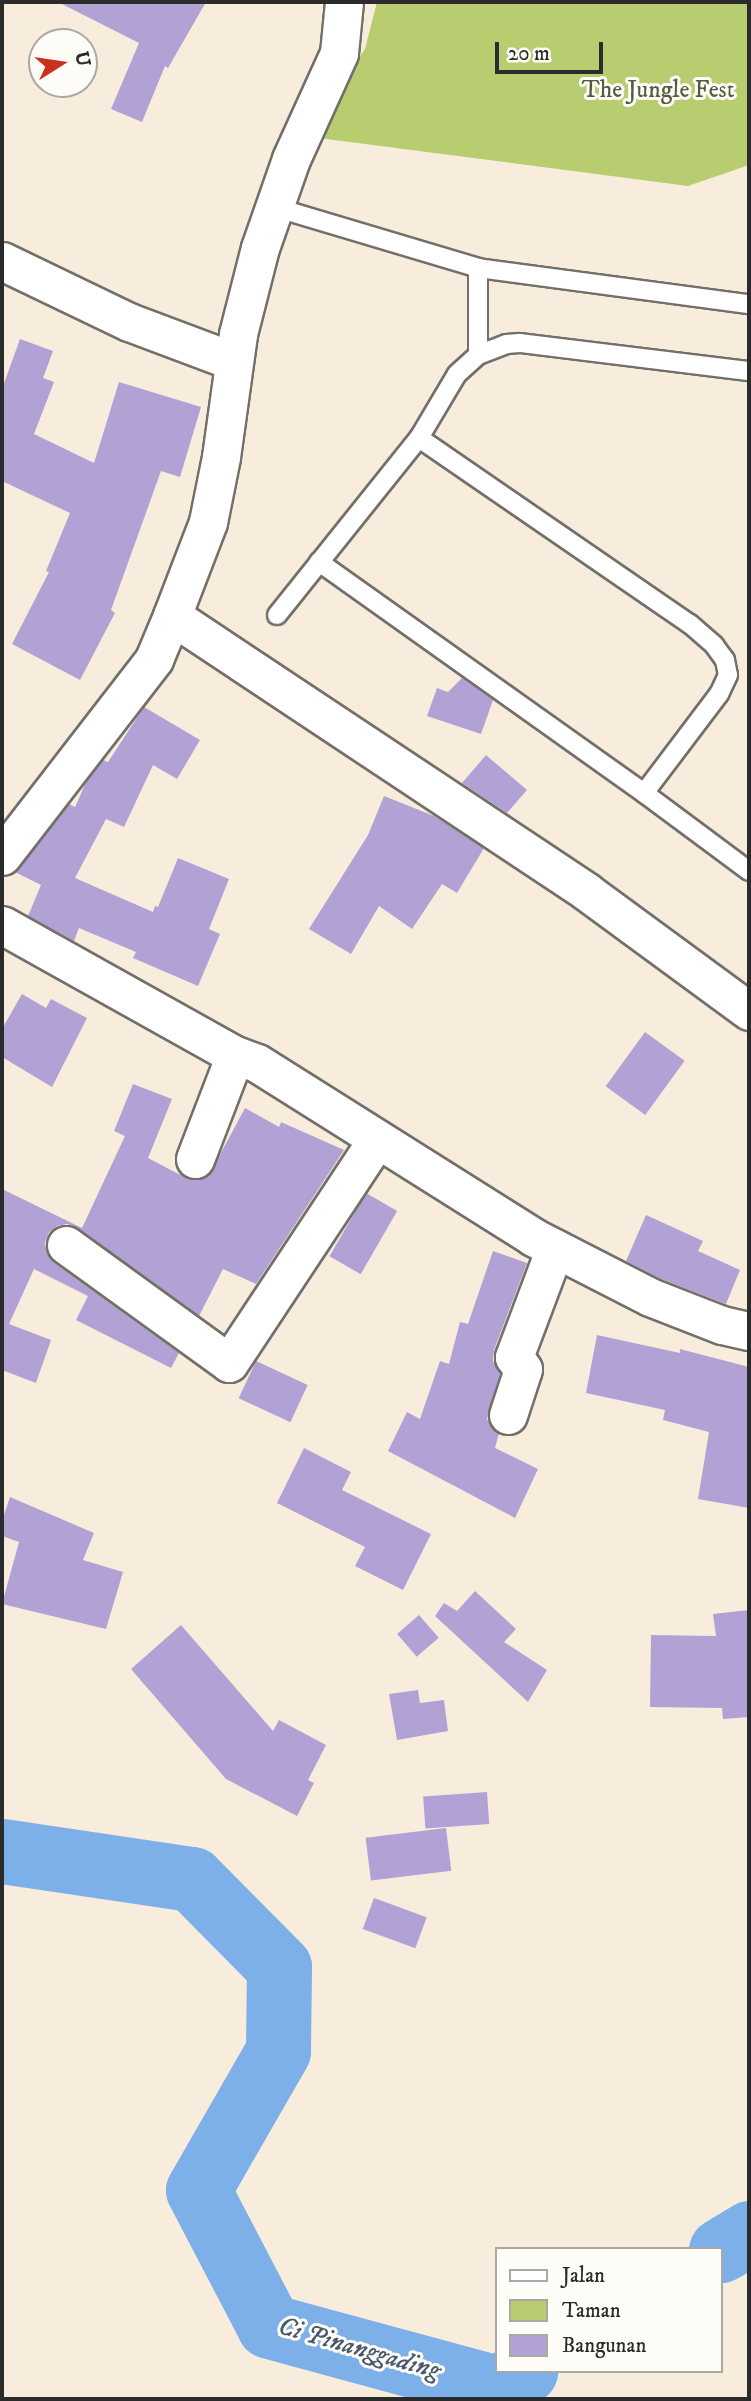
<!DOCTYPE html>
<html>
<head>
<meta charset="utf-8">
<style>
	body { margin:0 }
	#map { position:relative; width:751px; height:2401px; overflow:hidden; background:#f8eddc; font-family:"IM FELL DW Pica",serif }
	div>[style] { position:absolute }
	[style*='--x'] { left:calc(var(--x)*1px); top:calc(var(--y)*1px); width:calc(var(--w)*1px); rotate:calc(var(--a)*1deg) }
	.green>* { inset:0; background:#b8cc70 }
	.river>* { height:65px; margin:-32.5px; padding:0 32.5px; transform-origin:32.5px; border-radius:32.5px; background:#7dafe9 }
	.building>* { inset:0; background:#b2a1d5; transform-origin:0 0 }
	.roads { filter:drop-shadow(2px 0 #736f69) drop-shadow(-2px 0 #736f69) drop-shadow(0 2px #736f69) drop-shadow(0 -2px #736f69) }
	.lane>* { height:18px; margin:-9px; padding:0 9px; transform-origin:9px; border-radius:9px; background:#fff }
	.street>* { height:37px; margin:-18.5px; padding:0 18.5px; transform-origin:18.5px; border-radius:18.5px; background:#fff }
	span { translate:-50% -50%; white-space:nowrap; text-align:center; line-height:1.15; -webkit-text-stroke:6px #fdfcf7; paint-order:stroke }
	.park-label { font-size:24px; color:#555b40 }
	.water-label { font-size:26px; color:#48596e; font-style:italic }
	.frame { position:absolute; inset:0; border:4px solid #2b2b2b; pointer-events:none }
	.legend { position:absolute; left:495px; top:2247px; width:228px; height:126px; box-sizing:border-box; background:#fdfcf7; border:2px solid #a9a8a5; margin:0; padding:9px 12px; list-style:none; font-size:21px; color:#2b2b2b }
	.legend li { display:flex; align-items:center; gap:14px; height:35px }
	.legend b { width:35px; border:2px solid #a9a8a5 }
	.north { position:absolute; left:28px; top:28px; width:70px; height:70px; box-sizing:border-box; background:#fdfcf7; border:2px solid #a9a8a5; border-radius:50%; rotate:78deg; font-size:19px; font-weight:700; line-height:28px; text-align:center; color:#2b2b2b }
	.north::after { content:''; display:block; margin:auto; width:24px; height:32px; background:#c8321e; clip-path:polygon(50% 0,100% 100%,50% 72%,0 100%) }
	.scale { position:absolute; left:495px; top:42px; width:108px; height:32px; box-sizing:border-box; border:4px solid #2b2b2b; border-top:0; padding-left:9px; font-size:21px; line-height:24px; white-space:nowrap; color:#2b2b2b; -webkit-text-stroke:5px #fdfcf7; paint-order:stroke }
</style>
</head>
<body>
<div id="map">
	<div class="green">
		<div style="clip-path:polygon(377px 2px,749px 2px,749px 165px,688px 186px,311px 137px,338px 88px,365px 49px)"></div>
	</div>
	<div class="river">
		<div style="--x:2;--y:1851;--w:192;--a:8.4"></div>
		<div style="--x:192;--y:1879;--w:124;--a:45.3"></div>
		<div style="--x:279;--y:1967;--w:84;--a:90.7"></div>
		<div style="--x:278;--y:2051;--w:160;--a:119.9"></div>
		<div style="--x:198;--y:2190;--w:153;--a:62.4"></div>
		<div style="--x:269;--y:2326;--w:236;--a:15.2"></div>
		<div style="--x:497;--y:2388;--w:33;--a:-31"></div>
		<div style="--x:721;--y:2250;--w:33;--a:-31"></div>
	</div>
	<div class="building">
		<div style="clip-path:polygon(58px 2px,206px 2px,168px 68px,165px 66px,142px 122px,111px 109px,139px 43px)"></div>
		<div style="clip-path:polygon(20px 339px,53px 351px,43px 378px,54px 382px,34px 434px,94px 463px,119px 382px,201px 407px,180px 477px,161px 471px,111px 610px,115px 613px,80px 680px,12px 644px,49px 572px,46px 571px,70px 513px,2px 481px,2px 389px)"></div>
		<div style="clip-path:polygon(462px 678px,493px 700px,481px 734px,427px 716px,437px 688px,448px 692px)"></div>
		<div style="clip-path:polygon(144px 707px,200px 740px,177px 779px,153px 765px,124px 827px,106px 819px,75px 878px,153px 912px,155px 906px,158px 907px,178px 858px,229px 879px,209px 929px,220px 934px,198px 986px,133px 958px,136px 952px,79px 928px,74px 941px,28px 916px,41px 885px,15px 872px,69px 804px,75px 807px,87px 780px,103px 760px,108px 762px)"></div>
		<div style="clip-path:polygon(486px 755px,527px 790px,507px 813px,462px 783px)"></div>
		<div style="clip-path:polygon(384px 796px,434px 816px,484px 848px,457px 893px,442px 884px,412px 929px,379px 906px,351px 954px,309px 929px,368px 835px)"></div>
		<div style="clip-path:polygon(22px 994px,46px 1008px,51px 999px,87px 1018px,52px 1087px,2px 1057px,2px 1029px)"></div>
		<div style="left:645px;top:1032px;width:49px;height:67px;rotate:36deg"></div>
		<div style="clip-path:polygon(133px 1084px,172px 1099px,148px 1158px,188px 1179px,199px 1180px,209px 1175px,245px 1108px,279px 1127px,281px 1122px,344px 1150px,256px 1284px,223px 1269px,199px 1316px,78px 1228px,67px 1224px,57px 1226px,49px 1232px,45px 1242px,47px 1253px,53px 1262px,179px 1353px,171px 1368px,76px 1320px,88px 1296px,34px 1269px,9px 1324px,51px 1340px,36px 1383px,2px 1370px,2px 1189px,82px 1228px,125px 1136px,114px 1131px)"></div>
		<div style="left:366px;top:1193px;width:36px;height:73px;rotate:30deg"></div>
		<div style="clip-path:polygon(646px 1215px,703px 1241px,698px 1251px,740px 1270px,726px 1304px,659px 1278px,626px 1261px)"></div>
		<div style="clip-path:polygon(493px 1251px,527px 1263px,494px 1350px,493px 1361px,500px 1373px,487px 1419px,492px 1428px,499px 1433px,495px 1448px,538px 1469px,515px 1518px,388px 1451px,407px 1412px,420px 1419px,440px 1361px,449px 1364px,460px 1322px,468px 1324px)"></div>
		<div style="clip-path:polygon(597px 1335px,680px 1353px,680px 1349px,749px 1367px,749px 1508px,698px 1499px,709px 1432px,663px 1420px,665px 1410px,586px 1393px)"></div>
		<div style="left:256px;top:1361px;width:57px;height:41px;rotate:25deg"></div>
		<div style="clip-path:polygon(304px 1448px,351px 1472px,342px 1490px,431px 1534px,403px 1590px,355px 1566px,365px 1547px,277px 1503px)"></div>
		<div style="clip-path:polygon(10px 1497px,94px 1533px,83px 1560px,123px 1572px,106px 1629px,2px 1604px,19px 1542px,2px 1536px,2px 1521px)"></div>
		<div style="clip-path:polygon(475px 1591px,516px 1629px,504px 1642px,547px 1670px,528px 1702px,435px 1616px,444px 1603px,457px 1611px)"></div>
		<div style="clip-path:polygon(749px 1610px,749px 1717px,723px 1719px,722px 1708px,650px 1707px,651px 1635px,716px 1636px,713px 1614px)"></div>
		<div style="left:419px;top:1615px;width:30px;height:29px;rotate:49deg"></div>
		<div style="clip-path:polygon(181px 1625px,273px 1731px,279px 1720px,326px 1745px,308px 1780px,314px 1783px,297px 1816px,226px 1779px,131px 1669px)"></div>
		<div style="clip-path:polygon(418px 1690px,420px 1703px,444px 1700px,448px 1731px,397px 1740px,389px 1694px)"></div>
		<div style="left:487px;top:1792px;width:32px;height:64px;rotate:86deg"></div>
		<div style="left:446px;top:1828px;width:43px;height:81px;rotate:83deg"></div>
		<div style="left:374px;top:1898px;width:56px;height:33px;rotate:20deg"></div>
	</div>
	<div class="roads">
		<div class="lane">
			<div style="--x:274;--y:207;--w:213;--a:16.6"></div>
			<div style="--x:478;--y:268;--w:273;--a:7.6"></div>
			<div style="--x:478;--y:355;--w:87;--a:-90"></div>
			<div style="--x:419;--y:438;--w:329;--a:34.5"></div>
			<div style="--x:690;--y:624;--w:32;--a:41"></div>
			<div style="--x:714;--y:645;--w:19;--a:54"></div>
			<div style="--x:725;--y:660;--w:15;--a:79"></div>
			<div style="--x:728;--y:675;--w:21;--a:115"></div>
			<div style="--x:719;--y:694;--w:124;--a:127.1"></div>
			<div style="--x:644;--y:793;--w:131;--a:36.6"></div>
			<div style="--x:319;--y:562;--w:399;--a:35.4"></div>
			<div style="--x:277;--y:615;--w:227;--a:-51.3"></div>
			<div style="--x:419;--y:438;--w:74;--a:-59.3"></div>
			<div style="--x:457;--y:374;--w:28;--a:-42"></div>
			<div style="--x:478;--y:355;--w:30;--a:-21"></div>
			<div style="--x:506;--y:344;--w:14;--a:-4"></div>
			<div style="--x:520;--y:343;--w:231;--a:7"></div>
		</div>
		<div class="street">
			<div style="--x:2;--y:261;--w:141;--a:25.7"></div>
			<div style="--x:129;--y:322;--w:111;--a:20.6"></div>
			<div style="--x:172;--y:616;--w:498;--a:33.6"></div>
			<div style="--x:587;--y:892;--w:201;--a:36.3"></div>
			<div style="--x:2;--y:856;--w:249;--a:-52.3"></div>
			<div style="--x:154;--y:659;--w:47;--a:-67.3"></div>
			<div style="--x:172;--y:616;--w:101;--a:-69"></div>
			<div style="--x:208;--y:522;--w:66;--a:-78.7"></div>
			<div style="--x:221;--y:457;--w:124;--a:-82.1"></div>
			<div style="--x:238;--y:334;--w:89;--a:-75.7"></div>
			<div style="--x:260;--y:248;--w:94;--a:-70.8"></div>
			<div style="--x:291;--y:159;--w:116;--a:-65.6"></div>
			<div style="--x:339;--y:53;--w:51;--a:-84.4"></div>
			<div style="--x:2;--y:925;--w:267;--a:29.2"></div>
			<div style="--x:235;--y:1055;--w:23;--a:20"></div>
			<div style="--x:257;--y:1063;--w:326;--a:32.2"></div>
			<div style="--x:533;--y:1237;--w:131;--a:27.1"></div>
			<div style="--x:650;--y:1297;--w:77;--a:21.3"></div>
			<div style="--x:722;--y:1325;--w:28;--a:13"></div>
			<div style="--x:195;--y:1159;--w:111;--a:-69"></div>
			<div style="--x:66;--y:1245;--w:201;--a:35.9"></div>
			<div style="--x:229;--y:1363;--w:268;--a:-56.5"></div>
			<div style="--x:508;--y:1415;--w:48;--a:-71.9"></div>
			<div style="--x:523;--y:1369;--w:15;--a:-127"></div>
			<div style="--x:514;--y:1357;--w:116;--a:-69.4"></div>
		</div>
	</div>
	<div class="park-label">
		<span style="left:658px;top:91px">The Jungle Fest</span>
	</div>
	<div class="water-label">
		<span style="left:359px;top:2349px;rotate:16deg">Ci Pinanggading</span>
	</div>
	<div class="frame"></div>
	<ul class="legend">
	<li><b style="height:9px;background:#fff"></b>Jalan</li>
	<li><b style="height:19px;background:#b8cc70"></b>Taman</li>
	<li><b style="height:19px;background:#b2a1d5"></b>Bangunan</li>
	</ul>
	<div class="north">U</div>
	<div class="scale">20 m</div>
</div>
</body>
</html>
